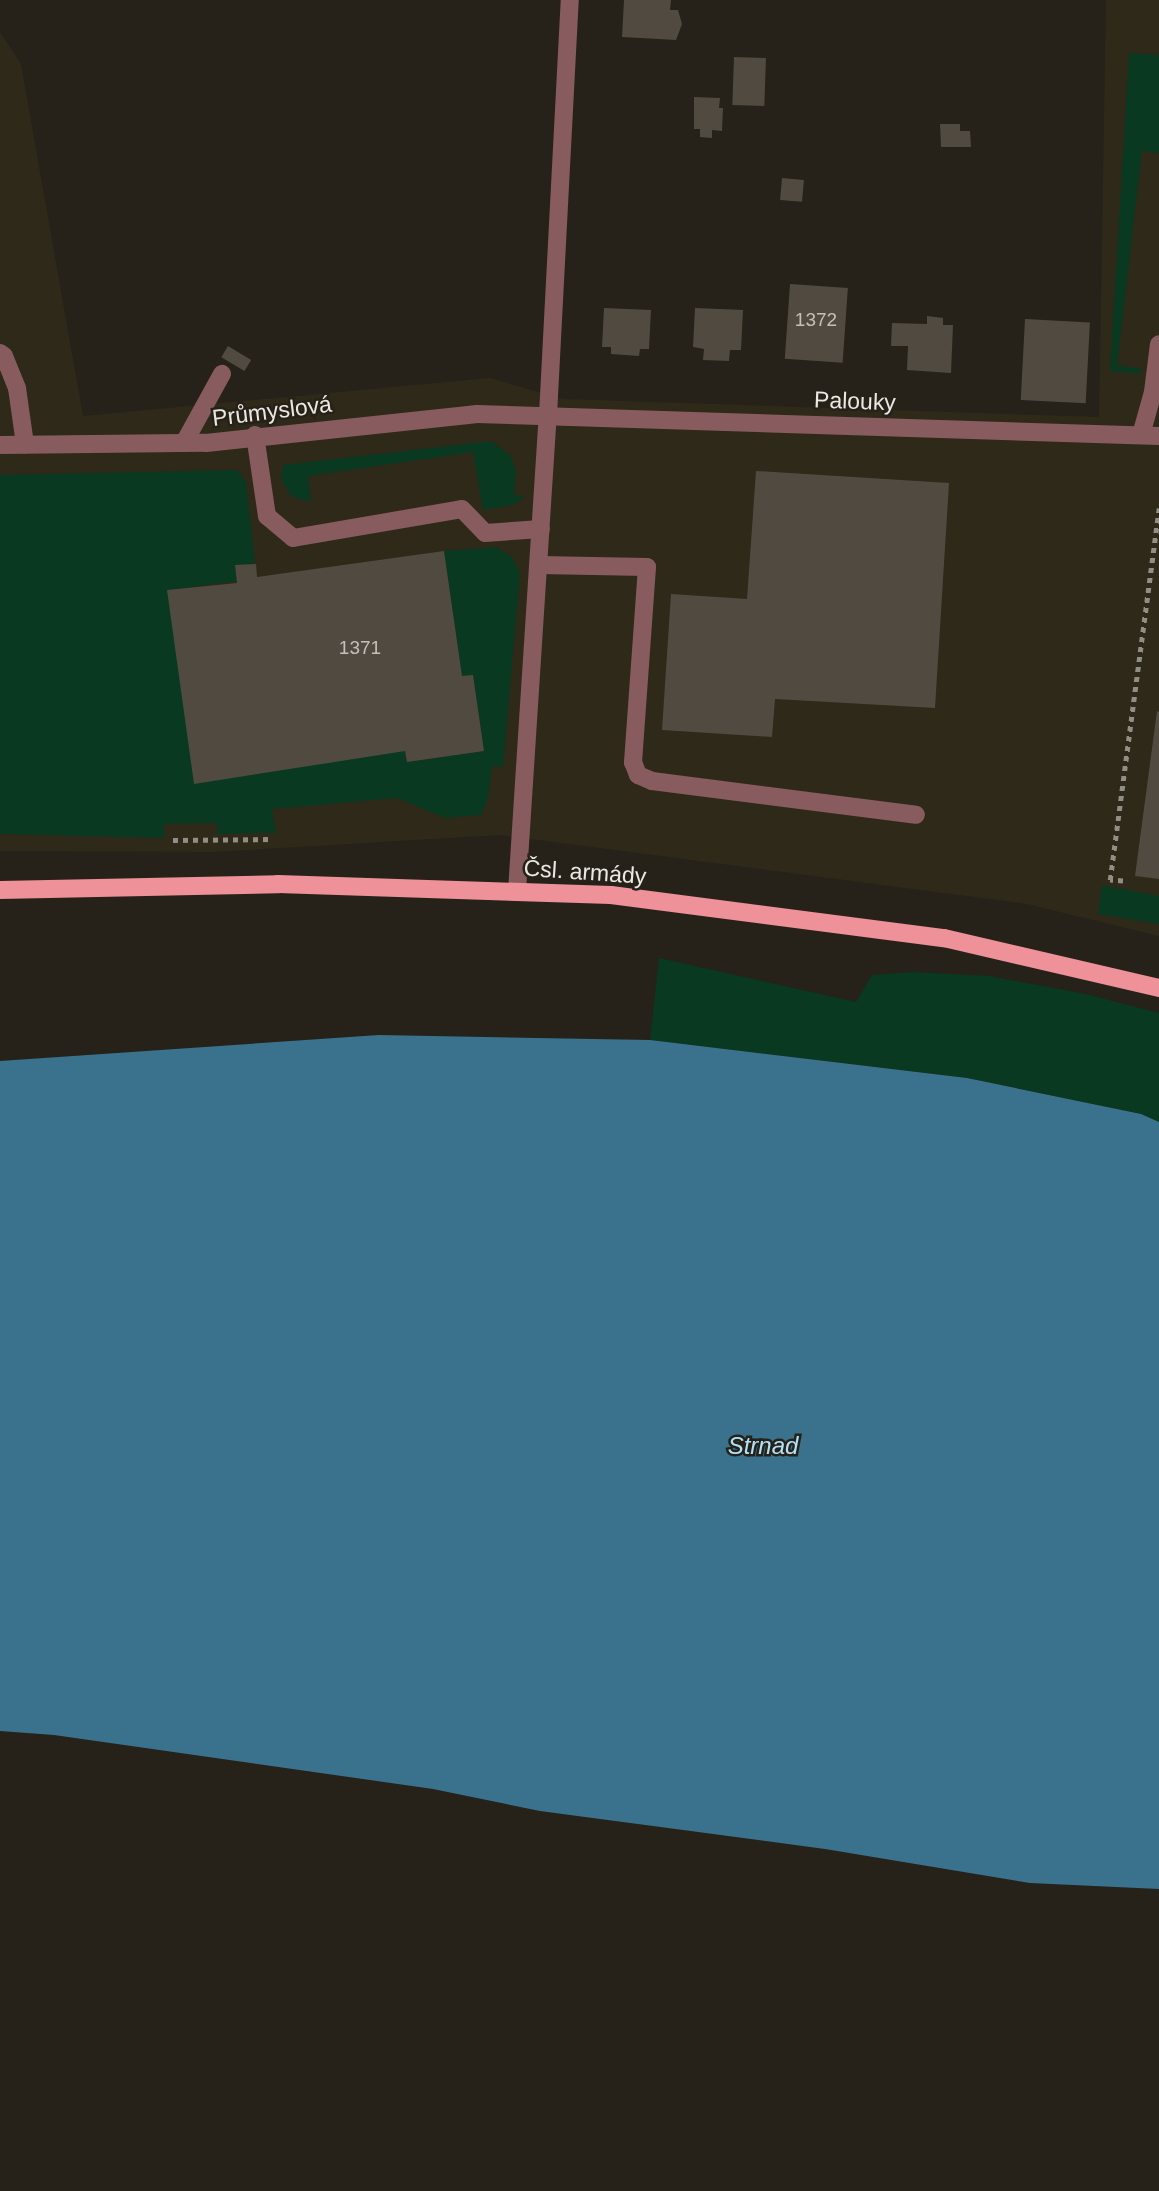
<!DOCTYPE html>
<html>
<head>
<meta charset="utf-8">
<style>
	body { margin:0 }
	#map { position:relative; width:1159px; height:2191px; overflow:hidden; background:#262219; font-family:Helvetica,sans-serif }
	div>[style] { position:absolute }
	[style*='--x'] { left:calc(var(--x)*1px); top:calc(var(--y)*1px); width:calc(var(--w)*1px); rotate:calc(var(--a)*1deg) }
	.built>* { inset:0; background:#2f2919 }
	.green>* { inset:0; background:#093920 }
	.water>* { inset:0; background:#3a728d }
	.building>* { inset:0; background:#514a41; transform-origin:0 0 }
	.path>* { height:4.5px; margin-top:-2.25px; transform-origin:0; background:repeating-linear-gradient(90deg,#918e86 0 5px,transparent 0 10px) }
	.minor>* { height:18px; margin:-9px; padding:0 9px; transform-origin:9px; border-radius:9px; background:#885b5e }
	.major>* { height:18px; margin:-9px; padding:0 9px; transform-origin:9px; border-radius:9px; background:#ee9198 }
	span { translate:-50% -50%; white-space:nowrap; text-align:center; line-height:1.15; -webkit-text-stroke:5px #262219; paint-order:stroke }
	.number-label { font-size:19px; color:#c4c0b9 }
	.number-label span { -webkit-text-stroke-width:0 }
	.street-label { font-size:23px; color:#eae8e1 }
	.water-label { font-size:24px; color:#b0e1fb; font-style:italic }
</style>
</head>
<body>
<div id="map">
	<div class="built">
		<div style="clip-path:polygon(1106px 0,1159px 0,1159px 936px,1027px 904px,500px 835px,213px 852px,0 851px,0 32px,21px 64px,83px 416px,490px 378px,562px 399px,1099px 417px)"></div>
	</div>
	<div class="green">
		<div style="clip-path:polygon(1129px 53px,1159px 55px,1159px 153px,1142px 151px,1117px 365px,1141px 369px,1140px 374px,1110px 371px)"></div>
		<div style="clip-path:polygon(491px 441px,511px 456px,516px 471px,514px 495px,525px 496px,513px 505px,483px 510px,473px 452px,308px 476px,311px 502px,291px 496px,281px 479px,283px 465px)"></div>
		<div style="clip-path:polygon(238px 470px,246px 483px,255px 563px,235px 566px,237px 581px,168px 590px,405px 751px,407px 762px,484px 751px,473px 675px,462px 676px,444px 551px,497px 547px,512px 557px,520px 573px,503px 767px,492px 766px,488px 798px,481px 815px,445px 818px,397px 798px,272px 809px,276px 833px,217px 834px,217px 823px,164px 824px,164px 838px,0 834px,0 475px)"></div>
		<div style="clip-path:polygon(1102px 885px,1159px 896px,1159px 924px,1098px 914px)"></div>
		<div style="clip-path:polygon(659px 958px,856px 1002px,872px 975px,912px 972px,989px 976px,1086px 994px,1159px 1013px,1159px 1122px,1141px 1114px,967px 1078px,650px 1040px)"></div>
	</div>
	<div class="water">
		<div style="clip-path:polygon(379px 1035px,650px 1040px,967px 1078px,1141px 1114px,1159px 1122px,1159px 1889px,1030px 1883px,825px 1849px,540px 1811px,433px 1789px,54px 1735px,0 1731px,0 1061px)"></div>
	</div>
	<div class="building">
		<div style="clip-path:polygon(624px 0,671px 0,670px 10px,678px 10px,682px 24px,676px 40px,622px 37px)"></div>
		<div style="left:734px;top:57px;width:32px;height:48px;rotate:2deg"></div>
		<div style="clip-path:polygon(694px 97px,720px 98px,719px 108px,723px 108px,722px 131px,712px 130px,712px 138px,700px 137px,700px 129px,694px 129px)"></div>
		<div style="clip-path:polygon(940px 124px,960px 124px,960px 131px,970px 131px,971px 147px,941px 147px)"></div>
		<div style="left:782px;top:178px;width:22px;height:22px;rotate:5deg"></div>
		<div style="left:790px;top:284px;width:58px;height:75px;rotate:4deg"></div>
		<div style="clip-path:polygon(604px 308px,651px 310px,649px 349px,640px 349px,639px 356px,611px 354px,611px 347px,602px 347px)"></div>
		<div style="clip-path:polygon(695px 308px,743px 310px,741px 350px,730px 350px,729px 361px,703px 360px,704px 349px,693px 347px)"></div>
		<div style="clip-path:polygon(927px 316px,943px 318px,943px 325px,953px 325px,951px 373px,907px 370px,908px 346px,891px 346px,892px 323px,927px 324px)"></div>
		<div style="left:1025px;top:319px;width:65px;height:81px;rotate:3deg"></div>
		<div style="left:228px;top:346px;width:27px;height:13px;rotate:31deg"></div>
		<div style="clip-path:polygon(756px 471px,949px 483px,935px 708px,775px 699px,772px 737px,662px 730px,671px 594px,747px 599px)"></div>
		<div style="clip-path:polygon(444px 551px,462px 676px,473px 675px,484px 751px,407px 762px,405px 751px,194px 784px,167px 590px,237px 583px,235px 565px,256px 564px,257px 577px)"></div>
		<div style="clip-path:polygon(1157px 711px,1159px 712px,1159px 879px,1135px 876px)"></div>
	</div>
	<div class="path">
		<div style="--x:173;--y:840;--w:100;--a:-0.6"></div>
		<div style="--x:1123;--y:881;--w:13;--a:-176"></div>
		<div style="--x:1110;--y:880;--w:375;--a:-82.5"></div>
	</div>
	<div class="minor">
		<div style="--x:0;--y:353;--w:5;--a:37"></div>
		<div style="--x:4;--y:356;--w:35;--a:68"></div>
		<div style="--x:17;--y:388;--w:57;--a:81.9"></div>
		<div style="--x:255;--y:435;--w:82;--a:81.6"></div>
		<div style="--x:267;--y:516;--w:34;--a:40"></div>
		<div style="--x:293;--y:538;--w:171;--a:-9.7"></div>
		<div style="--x:462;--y:509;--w:33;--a:46"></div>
		<div style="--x:485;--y:533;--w:56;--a:-4.1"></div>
		<div style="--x:1141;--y:435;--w:45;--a:-74.4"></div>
		<div style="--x:1153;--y:392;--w:48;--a:-82.9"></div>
		<div style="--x:184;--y:443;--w:79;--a:-61.2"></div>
		<div style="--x:0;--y:445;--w:206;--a:-0.6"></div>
		<div style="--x:206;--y:443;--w:273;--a:-6.1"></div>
		<div style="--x:477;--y:414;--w:682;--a:1.85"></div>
		<div style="--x:539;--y:565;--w:108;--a:1.1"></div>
		<div style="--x:647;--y:567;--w:196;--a:94.1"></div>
		<div style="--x:633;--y:762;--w:14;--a:69"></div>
		<div style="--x:638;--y:775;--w:15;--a:23"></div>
		<div style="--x:652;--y:781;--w:266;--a:7.3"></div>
		<div style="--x:517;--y:891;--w:477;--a:-86.3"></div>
		<div style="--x:548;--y:415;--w:416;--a:-87"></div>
	</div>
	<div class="major">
		<div style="--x:0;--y:890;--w:278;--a:-1.2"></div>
		<div style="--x:278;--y:884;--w:333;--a:1.9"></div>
		<div style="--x:611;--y:895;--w:336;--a:7.4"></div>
		<div style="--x:944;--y:938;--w:221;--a:13.1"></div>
	</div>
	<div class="number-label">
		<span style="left:816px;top:320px">1372</span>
		<span style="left:360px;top:648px">1371</span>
	</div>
	<div class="street-label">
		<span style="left:855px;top:401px;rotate:2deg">Palouky</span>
		<span style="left:272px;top:411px;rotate:-7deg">Průmyslová</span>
		<span style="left:585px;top:872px;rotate:4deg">Čsl. armády</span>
	</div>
	<div class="water-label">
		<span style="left:763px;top:1446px">Strnad</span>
	</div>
</div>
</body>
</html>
